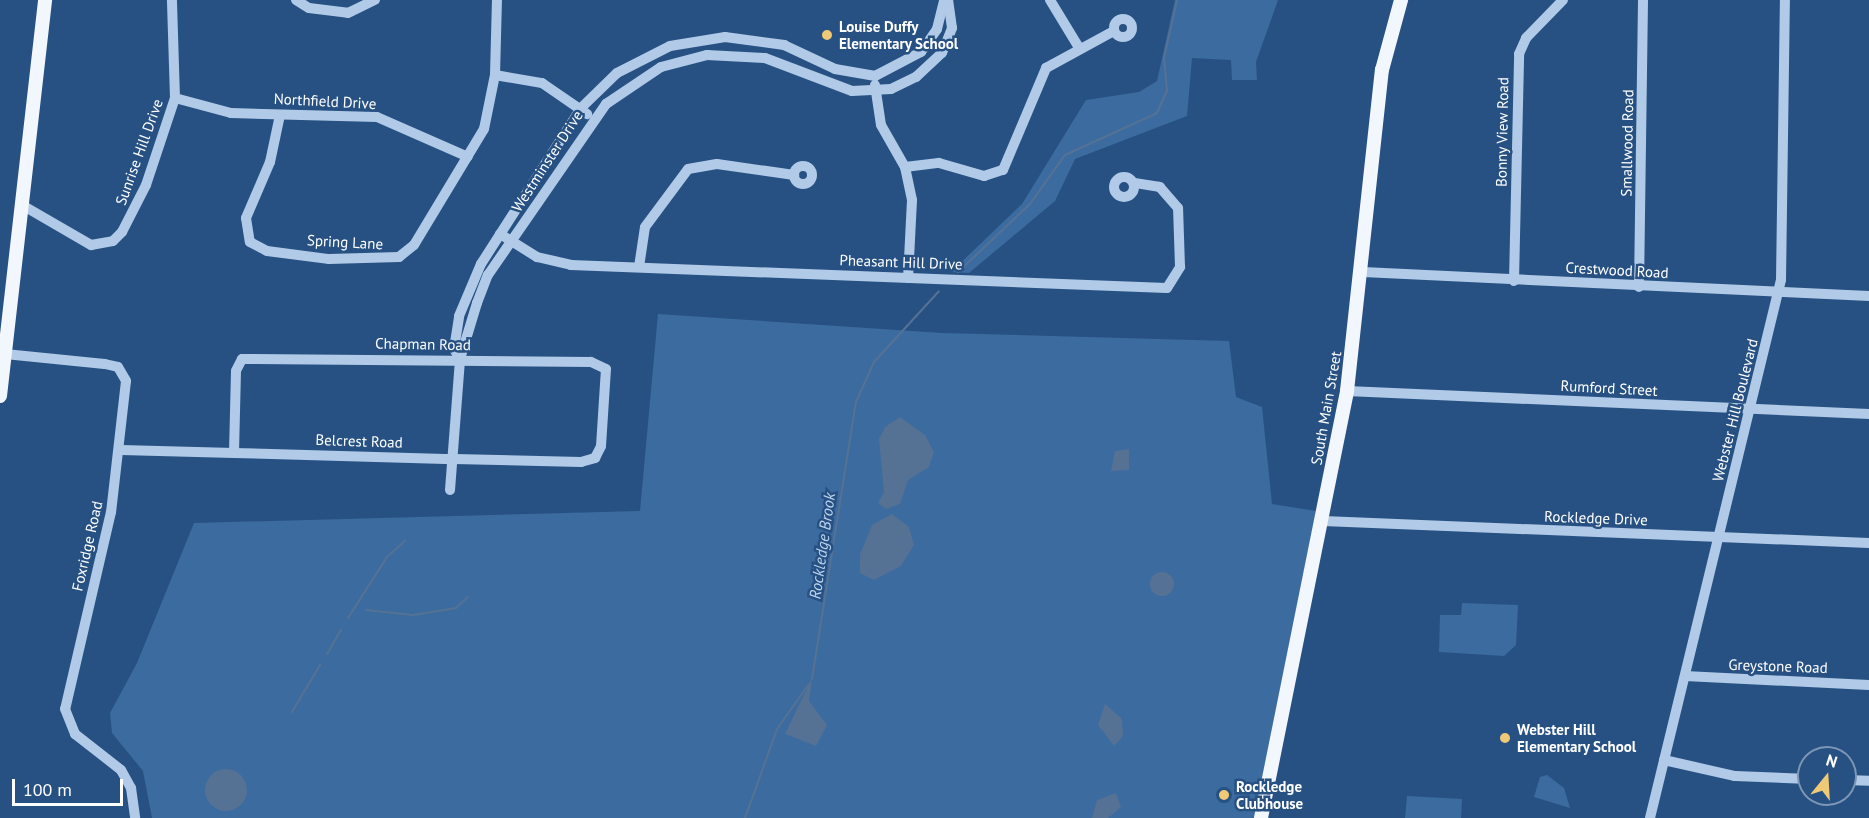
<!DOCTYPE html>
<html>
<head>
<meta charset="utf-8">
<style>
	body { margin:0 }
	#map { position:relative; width:1869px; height:818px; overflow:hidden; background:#275183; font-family:"PT Sans",sans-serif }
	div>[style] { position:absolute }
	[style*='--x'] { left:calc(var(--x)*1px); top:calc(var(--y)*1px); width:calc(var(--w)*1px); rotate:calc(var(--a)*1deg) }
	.green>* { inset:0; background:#3c6b9f }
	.water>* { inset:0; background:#557295 }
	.round { border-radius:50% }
	.stream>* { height:2px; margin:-1px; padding:0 1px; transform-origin:1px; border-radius:1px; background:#557295 }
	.minor>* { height:10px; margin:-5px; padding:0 5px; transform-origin:5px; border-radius:5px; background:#b0cae7 }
	.minor>.ring { margin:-5px; padding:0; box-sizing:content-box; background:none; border:10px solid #b0cae7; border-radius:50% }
	.major>* { height:14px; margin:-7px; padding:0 7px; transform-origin:7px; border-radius:7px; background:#f2f6fd }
	.dots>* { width:16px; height:16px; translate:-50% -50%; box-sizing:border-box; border:3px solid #275183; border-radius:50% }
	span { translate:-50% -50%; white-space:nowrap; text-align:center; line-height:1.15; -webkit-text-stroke:5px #275183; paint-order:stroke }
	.poi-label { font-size:15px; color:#fff; font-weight:700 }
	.left { translate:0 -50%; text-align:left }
	.street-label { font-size:15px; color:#fff }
	.water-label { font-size:16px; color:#bcd4ee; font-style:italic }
	.north { position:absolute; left:1797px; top:746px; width:60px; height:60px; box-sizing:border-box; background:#275183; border:2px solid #7d97b5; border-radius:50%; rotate:18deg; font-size:16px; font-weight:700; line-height:24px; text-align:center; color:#fff }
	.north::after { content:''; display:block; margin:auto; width:21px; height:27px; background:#efc976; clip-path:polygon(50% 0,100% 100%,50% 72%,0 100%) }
	.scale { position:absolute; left:12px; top:779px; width:111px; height:27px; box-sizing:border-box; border:3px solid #fff; border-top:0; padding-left:8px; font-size:18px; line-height:21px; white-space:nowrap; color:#fff; -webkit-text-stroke:4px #275183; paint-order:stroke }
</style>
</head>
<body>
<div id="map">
	<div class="green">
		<div style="clip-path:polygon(1175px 0,1278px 0,1256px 62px,1257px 80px,1232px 80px,1231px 60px,1192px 58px,1187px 116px,1075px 159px,1055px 201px,969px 273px,951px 272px,1022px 204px,1086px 100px,1139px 92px,1157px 81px)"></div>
		<div style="clip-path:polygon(658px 314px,942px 333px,1229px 341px,1236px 397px,1262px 407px,1272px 504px,1316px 511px,1254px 818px,152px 818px,143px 771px,112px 733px,110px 713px,137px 663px,194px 523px,640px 511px)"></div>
		<div style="clip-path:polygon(1462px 603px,1518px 605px,1516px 645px,1504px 656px,1439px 652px,1440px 615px,1461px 615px)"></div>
		<div style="clip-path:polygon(1547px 775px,1564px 788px,1570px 808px,1534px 797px,1540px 777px)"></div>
		<div style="clip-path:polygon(1407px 796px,1462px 799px,1461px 818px,1405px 818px)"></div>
	</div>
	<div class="water">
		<div style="clip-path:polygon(900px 417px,925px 435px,934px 452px,929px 467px,908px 480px,900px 504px,886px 509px,878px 503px,884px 492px,879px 439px,885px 427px)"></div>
		<div style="clip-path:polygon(1129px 449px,1129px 470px,1111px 471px,1115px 451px)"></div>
		<div style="clip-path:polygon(892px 514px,909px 527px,914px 545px,901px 566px,874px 580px,860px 573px,860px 554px,872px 525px)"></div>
		<div class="round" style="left:1150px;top:572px;width:24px;height:24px"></div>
		<div style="clip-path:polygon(812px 678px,809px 701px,827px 725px,816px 746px,785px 734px)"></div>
		<div style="clip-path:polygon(1105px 704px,1122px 719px,1123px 736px,1114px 746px,1098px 725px)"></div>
		<div class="round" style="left:205px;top:769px;width:42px;height:42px"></div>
		<div style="clip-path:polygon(1116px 793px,1121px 807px,1108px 818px,1092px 818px,1097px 800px)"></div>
	</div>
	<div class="stream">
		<div style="--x:958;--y:272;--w:99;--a:-43.4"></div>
		<div style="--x:1030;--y:204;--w:60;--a:-54.5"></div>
		<div style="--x:1065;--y:155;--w:101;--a:-24.5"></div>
		<div style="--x:1157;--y:113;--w:24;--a:-66"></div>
		<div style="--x:1167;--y:91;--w:33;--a:-95"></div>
		<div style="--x:1164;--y:58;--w:59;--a:-77.4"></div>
		<div style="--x:366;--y:610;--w:47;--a:6.1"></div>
		<div style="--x:413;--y:615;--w:44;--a:-9.2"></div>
		<div style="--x:456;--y:608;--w:16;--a:-43"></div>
		<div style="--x:348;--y:618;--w:72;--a:-57.4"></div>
		<div style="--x:387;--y:557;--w:24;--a:-42"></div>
		<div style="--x:327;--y:654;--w:28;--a:-60"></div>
		<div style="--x:812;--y:679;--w:280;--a:-81"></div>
		<div style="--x:856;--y:402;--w:44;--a:-65.8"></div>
		<div style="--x:874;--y:362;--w:96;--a:-47.5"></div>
		<div style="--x:292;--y:712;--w:55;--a:-59.2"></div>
		<div style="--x:745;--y:818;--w:95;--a:-70.2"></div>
		<div style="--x:777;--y:729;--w:55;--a:-54.6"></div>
	</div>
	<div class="minor">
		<div style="--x:296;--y:0;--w:15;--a:32"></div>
		<div style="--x:309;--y:8;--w:39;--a:7"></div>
		<div style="--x:348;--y:13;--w:30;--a:-26"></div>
		<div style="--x:1050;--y:0;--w:54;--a:58.7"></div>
		<div class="ring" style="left:1114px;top:19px;width:8px;height:8px"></div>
		<div style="--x:495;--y:75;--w:48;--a:9.7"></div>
		<div style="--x:542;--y:83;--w:55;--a:34.6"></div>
		<div style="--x:875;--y:85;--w:40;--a:81.5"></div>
		<div style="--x:881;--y:125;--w:48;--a:60.3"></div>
		<div style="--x:905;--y:167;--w:34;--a:78"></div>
		<div style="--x:912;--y:200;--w:78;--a:92.9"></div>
		<div style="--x:175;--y:98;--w:58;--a:15"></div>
		<div style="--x:231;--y:113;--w:146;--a:1.6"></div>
		<div style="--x:377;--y:117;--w:99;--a:23.7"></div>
		<div style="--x:280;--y:115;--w:48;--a:102"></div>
		<div style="--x:270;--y:162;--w:61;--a:113.2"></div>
		<div style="--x:246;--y:218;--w:24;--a:81"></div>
		<div style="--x:250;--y:242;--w:19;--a:28"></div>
		<div style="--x:267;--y:251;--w:63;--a:7.4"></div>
		<div style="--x:329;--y:259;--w:70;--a:-1.6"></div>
		<div style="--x:399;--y:257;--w:19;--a:-39"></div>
		<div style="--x:414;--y:245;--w:135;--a:-58.9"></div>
		<div style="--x:484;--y:129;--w:55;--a:-78.5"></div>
		<div style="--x:495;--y:75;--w:75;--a:-88.5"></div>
		<div class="ring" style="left:794px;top:166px;width:8px;height:8px"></div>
		<div style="--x:905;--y:167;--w:34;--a:-7"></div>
		<div style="--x:939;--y:163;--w:47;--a:16.1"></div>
		<div style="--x:984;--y:176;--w:20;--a:-18"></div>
		<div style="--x:1003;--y:170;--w:111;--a:-67.1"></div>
		<div style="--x:1046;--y:68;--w:77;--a:-28.6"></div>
		<div class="ring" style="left:1114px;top:177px;width:10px;height:10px"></div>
		<div style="--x:22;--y:205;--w:80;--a:30.1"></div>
		<div style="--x:91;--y:245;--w:22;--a:-10"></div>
		<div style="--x:113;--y:241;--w:13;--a:-45"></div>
		<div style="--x:122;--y:232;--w:53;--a:-62.9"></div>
		<div style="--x:146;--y:185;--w:92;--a:-71.6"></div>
		<div style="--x:175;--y:98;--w:98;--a:-91.8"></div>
		<div style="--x:500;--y:234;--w:44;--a:31.9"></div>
		<div style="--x:537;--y:257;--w:35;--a:13"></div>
		<div style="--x:571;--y:265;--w:596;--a:2.21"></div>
		<div style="--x:1167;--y:288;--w:25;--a:-58"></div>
		<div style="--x:1180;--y:267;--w:59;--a:-91.9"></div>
		<div style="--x:1178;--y:208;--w:28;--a:-131"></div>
		<div style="--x:1160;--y:187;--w:26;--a:-171"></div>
		<div style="--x:639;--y:267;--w:40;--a:-81.5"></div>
		<div style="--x:645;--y:227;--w:72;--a:-53.4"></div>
		<div style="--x:688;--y:169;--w:29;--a:-10"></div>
		<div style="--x:717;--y:164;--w:78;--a:8.1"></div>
		<div style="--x:1363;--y:272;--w:507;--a:2.72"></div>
		<div style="--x:1514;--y:281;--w:227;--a:-88.7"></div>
		<div style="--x:1519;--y:54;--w:17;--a:-66"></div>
		<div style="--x:1526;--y:38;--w:53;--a:-45.8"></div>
		<div style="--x:1639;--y:287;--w:287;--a:-89.2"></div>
		<div style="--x:5;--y:354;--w:100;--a:5.7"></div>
		<div style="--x:105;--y:364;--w:13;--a:13"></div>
		<div style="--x:118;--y:367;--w:16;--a:60"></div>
		<div style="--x:126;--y:381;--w:132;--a:96.5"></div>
		<div style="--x:111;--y:512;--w:202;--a:103.1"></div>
		<div style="--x:65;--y:709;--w:27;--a:68"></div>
		<div style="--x:75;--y:734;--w:58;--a:38"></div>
		<div style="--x:121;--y:770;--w:21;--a:61"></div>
		<div style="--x:131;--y:788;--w:30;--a:82"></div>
		<div style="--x:460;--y:359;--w:12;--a:-121"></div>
		<div style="--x:454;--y:349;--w:33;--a:-81"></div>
		<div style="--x:459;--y:316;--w:56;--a:-67.1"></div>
		<div style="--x:481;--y:264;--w:185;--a:-57.3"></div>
		<div style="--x:581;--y:108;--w:50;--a:-44.2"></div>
		<div style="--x:617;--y:73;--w:59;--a:-27"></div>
		<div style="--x:670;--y:46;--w:56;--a:-9.3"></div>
		<div style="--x:725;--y:37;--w:60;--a:7.7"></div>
		<div style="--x:784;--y:45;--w:56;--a:25.2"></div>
		<div style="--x:835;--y:69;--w:41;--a:9.9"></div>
		<div style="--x:875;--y:76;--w:52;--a:-27.6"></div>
		<div style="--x:921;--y:52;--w:28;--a:-55"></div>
		<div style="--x:937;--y:29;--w:30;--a:-76"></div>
		<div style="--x:1347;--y:391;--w:523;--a:2.52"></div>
		<div style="--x:121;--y:450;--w:113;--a:1.5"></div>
		<div style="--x:234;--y:453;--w:220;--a:1.6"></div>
		<div style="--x:454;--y:459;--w:127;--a:1.4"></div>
		<div style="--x:581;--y:462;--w:15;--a:-16"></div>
		<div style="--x:595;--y:458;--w:13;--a:-63"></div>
		<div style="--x:601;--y:446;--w:77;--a:-86.3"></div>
		<div style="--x:606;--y:369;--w:17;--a:-155"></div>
		<div style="--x:591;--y:362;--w:349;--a:-179.5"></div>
		<div style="--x:242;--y:359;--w:13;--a:117"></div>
		<div style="--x:236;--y:371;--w:82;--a:91.4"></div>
		<div style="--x:450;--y:490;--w:131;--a:-85.6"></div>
		<div style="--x:460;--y:359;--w:59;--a:-73.1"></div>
		<div style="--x:477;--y:303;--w:30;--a:-69"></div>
		<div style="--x:488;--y:275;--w:208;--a:-55.4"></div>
		<div style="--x:606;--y:104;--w:66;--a:-33.9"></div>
		<div style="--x:661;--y:67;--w:48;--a:-14.6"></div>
		<div style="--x:707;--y:55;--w:58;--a:3"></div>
		<div style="--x:765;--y:58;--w:93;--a:20.8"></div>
		<div style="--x:852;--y:91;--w:39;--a:-3"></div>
		<div style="--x:891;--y:89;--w:28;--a:-26"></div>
		<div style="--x:916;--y:77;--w:35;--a:-43"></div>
		<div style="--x:942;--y:53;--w:27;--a:-68"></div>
		<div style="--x:952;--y:28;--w:28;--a:-98"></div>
		<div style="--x:1323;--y:521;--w:546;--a:2.31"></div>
		<div style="--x:1685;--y:676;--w:184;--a:2.8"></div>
		<div style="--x:1664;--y:760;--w:73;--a:12.7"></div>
		<div style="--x:1735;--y:776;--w:74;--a:2.3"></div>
		<div style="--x:1845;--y:780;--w:24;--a:2"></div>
		<div style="--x:1650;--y:818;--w:554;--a:-76.32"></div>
		<div style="--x:1781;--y:280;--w:280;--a:-89.2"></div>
	</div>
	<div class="major">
		<div style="--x:0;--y:396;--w:399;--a:-83.5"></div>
		<div style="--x:1261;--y:818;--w:436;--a:-78.6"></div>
		<div style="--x:1347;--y:391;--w:323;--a:-83.8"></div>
		<div style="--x:1382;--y:70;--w:73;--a:-74.8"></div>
	</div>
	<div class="dots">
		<div style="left:827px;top:35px;background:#efc976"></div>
		<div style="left:1505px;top:738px;background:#efc976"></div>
		<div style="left:1224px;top:795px;background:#efc976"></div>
	</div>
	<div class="poi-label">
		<span class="left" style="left:839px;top:35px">Louise Duffy<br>Elementary School</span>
		<span class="left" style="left:1517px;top:738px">Webster Hill<br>Elementary School</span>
		<span class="left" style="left:1236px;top:795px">Rockledge<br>Clubhouse</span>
	</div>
	<div class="street-label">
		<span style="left:325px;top:101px;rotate:3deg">Northfield Drive</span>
		<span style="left:1502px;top:132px;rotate:-89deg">Bonny View Road</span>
		<span style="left:1627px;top:143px;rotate:-89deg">Smallwood Road</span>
		<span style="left:139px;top:152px;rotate:-70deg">Sunrise Hill Drive</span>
		<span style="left:547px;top:161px;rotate:-57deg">Westminster Drive</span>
		<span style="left:345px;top:242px;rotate:3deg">Spring Lane</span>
		<span style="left:901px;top:262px;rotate:2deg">Pheasant Hill Drive</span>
		<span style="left:1617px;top:270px;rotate:3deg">Crestwood Road</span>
		<span style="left:423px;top:344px;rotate:1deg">Chapman Road</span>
		<span style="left:1609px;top:388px;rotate:3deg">Rumford Street</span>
		<span style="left:1326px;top:408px;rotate:-80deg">South Main Street</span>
		<span style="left:1735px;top:410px;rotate:-76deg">Webster Hill Boulevard</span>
		<span style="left:359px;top:441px;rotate:2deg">Belcrest Road</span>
		<span style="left:1596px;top:518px;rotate:2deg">Rockledge Drive</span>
		<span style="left:87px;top:546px;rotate:-77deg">Foxridge Road</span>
		<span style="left:1778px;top:666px;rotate:2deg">Greystone Road</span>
	</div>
	<div class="water-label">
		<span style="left:822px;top:546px;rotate:-82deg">Rockledge Brook</span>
	</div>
	<div class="north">N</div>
	<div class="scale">100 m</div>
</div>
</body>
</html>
